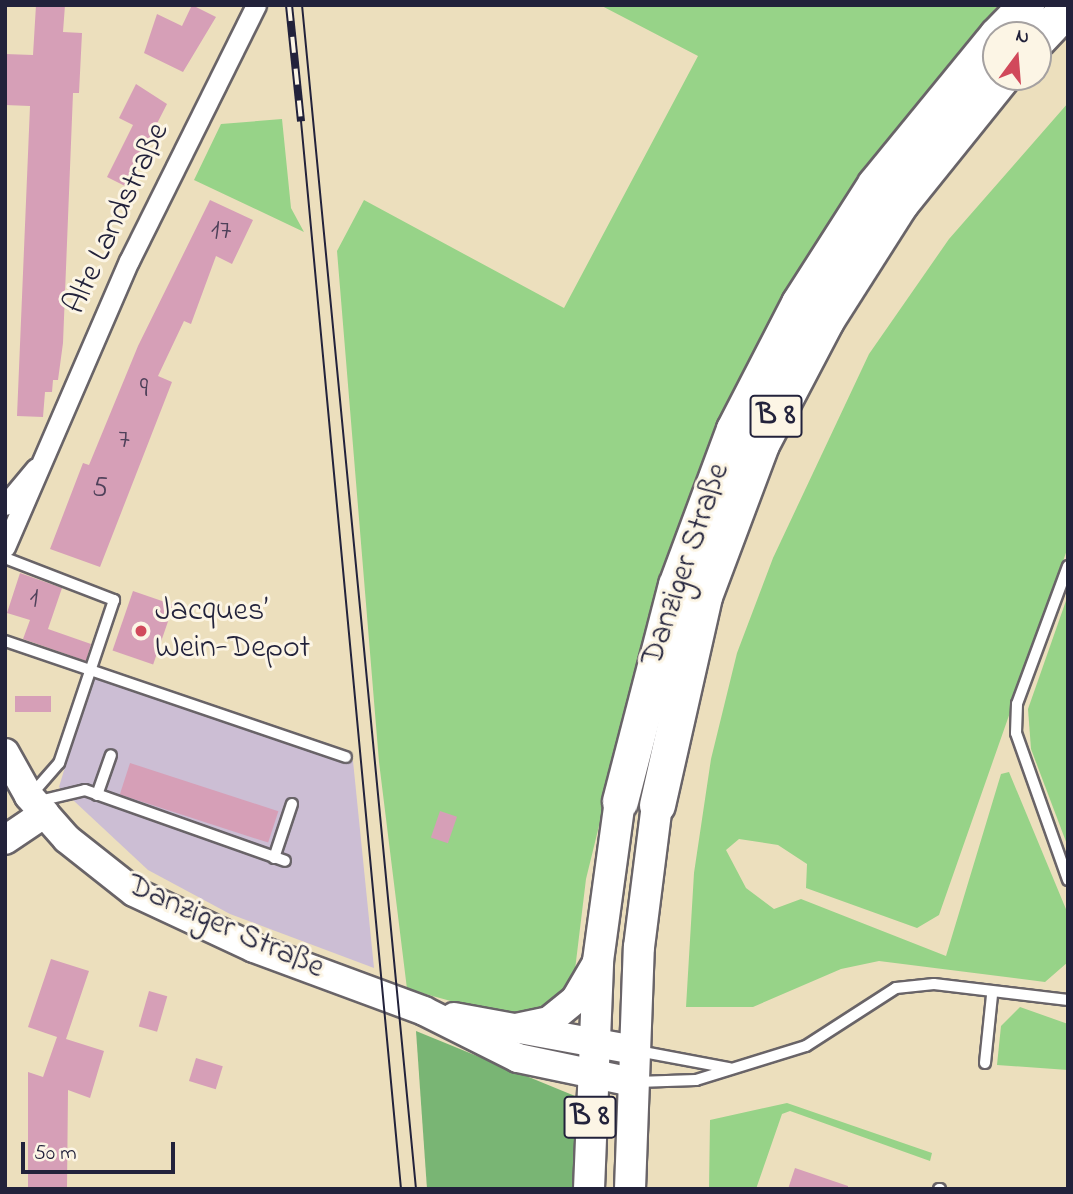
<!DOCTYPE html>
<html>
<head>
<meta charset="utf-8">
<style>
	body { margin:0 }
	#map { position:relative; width:1073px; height:1194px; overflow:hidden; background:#ecdfbd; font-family:"Indie Flower",sans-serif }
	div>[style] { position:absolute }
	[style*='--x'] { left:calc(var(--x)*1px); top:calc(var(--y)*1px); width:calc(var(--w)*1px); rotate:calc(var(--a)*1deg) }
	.industrial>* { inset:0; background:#ccbed4 }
	.green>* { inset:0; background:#97d388 }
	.forest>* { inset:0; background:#79b574 }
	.building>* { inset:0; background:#d69fb7; transform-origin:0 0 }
	.roads { filter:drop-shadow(2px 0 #696468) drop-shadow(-2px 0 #696468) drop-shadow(0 2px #696468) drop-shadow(0 -2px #696468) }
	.lane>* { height:10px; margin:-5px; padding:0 5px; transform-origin:5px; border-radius:5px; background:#fff }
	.street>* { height:19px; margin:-9.5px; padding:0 9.5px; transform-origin:9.5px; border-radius:9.5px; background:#fff }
	.secondary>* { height:28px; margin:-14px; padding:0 14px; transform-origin:14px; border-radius:14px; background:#fff }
	.primary>* { height:30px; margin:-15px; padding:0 15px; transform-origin:15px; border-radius:15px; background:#fff }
	.highway>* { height:35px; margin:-17.5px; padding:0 17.5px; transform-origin:17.5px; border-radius:17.5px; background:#fff }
	.tram>* { height:2px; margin:-1px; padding:0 1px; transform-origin:1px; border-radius:1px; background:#22223b }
	.rail>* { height:8px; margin-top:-4px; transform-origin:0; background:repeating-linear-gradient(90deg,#fcf5e5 0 16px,#22223b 0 32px); box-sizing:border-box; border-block:2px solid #22223b }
	.dots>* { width:19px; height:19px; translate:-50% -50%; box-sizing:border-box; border:4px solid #fcf5e5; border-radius:50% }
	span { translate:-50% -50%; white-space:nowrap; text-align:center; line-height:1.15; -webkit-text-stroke:6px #fcf5e5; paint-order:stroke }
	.number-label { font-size:28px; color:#4f415a }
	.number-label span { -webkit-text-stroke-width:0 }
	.shield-label span { padding:2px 5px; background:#fcf5e5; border:2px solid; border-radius:5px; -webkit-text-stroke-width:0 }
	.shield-label { font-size:30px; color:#22223b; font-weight:700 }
	.street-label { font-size:32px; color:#22223b }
	.poi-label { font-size:32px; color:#22223b }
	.left { translate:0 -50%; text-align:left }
	.frame { position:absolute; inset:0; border:7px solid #22223b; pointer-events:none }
	.north { position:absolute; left:982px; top:21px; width:70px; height:70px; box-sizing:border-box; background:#fcf5e5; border:2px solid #a5a1a1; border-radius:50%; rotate:16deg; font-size:19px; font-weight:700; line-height:28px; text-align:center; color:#22223b }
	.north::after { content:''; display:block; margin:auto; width:24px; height:32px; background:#d1495b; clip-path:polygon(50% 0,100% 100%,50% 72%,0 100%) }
	.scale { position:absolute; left:21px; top:1142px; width:154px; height:32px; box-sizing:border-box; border:4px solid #22223b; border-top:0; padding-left:9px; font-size:21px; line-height:24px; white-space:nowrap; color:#22223b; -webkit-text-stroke:5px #fcf5e5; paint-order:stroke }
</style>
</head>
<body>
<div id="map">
	<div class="industrial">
		<div style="clip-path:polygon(93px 674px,353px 761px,374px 968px,230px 914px,148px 870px,59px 787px)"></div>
	</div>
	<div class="green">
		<div style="clip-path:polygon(600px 5px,998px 5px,889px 145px,645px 638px,586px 879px,574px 978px,567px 993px,542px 1015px,509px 1017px,407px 989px,379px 762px,337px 251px,364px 200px,564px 308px,698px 56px)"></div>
		<div style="clip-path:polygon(1068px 103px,1068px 547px,939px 915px,917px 928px,806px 888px,807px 864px,778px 845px,739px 839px,726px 850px,746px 888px,774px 909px,801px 899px,946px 956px,1001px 774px,1009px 772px,1068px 914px,1068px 962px,1045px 982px,879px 961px,841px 969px,753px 1007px,686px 1007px,694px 873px,711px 759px,737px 653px,773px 558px,869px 354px,949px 239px)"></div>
		<div style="clip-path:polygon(282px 119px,291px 208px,304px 232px,194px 180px,221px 124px)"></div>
		<div style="clip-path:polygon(1068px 595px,1068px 847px,1031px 749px,1028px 709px)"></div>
		<div style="clip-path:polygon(1020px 1007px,1068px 1024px,1068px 1070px,997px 1065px,1001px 1026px)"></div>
		<div style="clip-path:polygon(787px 1103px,932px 1153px,930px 1161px,790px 1111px,782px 1114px,756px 1189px,709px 1189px,710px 1120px)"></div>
	</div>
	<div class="forest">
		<div style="clip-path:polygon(416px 1031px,575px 1096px,575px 1189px,427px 1189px)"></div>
	</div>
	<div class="building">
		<div style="clip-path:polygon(36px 5px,65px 5px,63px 32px,82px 33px,79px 93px,73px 93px,63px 343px,58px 380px,53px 380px,52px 392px,45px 392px,43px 417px,17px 416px,30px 106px,5px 105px,5px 54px,33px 55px)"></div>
		<div style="clip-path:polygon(192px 5px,216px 17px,183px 72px,144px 53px,157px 14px,182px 26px)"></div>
		<div style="clip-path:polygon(136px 84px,167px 104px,125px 186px,107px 177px,133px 125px,119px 118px)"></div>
		<div style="clip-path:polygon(210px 200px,253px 220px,232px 264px,216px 256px,191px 324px,184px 321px,158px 376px,172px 382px,100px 567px,50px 549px,83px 463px,89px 465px,138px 346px)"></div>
		<div style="clip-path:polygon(20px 573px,62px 588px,48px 629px,91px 644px,86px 661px,23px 639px,30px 620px,7px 613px)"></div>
		<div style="left:133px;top:591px;width:43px;height:63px;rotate:19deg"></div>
		<div style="left:15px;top:696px;width:36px;height:16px"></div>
		<div style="left:130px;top:763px;width:156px;height:33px;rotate:18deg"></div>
		<div style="left:440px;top:811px;width:18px;height:28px;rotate:19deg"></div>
		<div style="clip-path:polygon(51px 959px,89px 971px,66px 1039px,104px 1051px,90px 1098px,68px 1090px,67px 1188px,28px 1188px,28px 1072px,43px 1077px,57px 1037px,28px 1027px)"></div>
		<div style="left:149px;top:991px;width:19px;height:37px;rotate:16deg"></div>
		<div style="left:196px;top:1058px;width:28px;height:24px;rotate:17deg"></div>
		<div style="clip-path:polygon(795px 1168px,848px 1186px,848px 1189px,788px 1189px)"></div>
	</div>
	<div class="roads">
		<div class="lane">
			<div style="--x:5;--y:558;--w:117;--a:21.1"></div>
			<div style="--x:114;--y:600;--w:172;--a:108.6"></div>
			<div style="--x:59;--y:763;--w:41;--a:131.1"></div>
			<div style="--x:1068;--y:566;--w:147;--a:110.3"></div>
			<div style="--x:1017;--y:704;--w:29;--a:92"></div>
			<div style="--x:1016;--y:733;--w:156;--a:70.5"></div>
			<div style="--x:5;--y:641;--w:360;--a:18.8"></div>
			<div style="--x:97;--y:795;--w:42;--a:-70.7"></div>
			<div style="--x:39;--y:801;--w:47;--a:-13.4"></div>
			<div style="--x:85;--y:790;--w:212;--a:19.5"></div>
			<div style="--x:274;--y:858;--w:57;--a:-71.6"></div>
			<div style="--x:638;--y:1051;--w:93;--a:10.6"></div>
			<div style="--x:985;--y:1063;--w:68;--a:-84.1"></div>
			<div style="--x:637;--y:1082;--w:59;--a:-1.9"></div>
			<div style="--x:696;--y:1080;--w:115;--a:-17.2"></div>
			<div style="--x:806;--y:1046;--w:107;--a:-32.8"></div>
			<div style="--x:896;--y:988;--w:38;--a:-6"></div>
			<div style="--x:934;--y:984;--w:135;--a:6.8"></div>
			<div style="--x:939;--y:1189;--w:1;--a:0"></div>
		</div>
		<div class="street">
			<div style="--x:5;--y:505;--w:48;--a:-50"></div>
			<div style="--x:5;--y:547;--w:312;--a:-66.6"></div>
			<div style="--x:129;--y:261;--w:286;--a:-63.6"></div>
		</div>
		<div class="secondary">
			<div style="--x:5;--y:753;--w:49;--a:60.8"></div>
			<div style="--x:29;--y:796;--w:57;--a:48.5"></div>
			<div style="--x:67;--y:839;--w:85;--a:38.3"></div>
			<div style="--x:134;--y:892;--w:132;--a:25"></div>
			<div style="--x:254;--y:948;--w:181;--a:20.3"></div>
			<div style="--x:424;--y:1011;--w:105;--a:26.6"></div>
			<div style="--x:518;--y:1058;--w:116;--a:11.9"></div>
			<div style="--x:5;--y:840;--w:48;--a:-34"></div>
			<div style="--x:454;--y:1017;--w:182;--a:10.4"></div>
			<div style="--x:516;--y:1028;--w:34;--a:-12"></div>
			<div style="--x:549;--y:1021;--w:33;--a:-39"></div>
			<div style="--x:575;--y:1000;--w:45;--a:-59.5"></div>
		</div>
		<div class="primary">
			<div style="--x:589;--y:1189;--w:228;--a:-87.7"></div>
			<div style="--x:598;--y:961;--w:162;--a:-82.2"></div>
			<div style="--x:630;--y:1189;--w:242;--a:-87.9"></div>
			<div style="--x:639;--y:947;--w:143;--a:-82.8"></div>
		</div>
		<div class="highway">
			<div style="--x:997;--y:35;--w:42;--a:-46"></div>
			<div style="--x:1038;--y:39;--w:44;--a:-46.8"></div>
			<div style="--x:620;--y:801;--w:223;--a:-75.5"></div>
			<div style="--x:676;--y:585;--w:166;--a:-69.6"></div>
			<div style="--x:734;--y:429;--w:142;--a:-62.7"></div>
			<div style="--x:799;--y:303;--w:141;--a:-57.4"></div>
			<div style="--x:875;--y:184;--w:191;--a:-50.7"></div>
			<div style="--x:657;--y:805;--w:214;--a:-77.3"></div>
			<div style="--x:704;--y:596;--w:162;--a:-69.4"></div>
			<div style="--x:761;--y:444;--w:140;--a:-62.3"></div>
			<div style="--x:826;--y:320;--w:138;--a:-57.5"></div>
			<div style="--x:900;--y:204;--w:163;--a:-51.2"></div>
		</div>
	</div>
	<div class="tram">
		<div style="--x:302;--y:5;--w:1189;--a:84.5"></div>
		<div style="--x:301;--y:121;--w:1073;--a:84.65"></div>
	</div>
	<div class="rail">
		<div style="--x:289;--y:5;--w:117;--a:84.1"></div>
	</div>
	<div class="dots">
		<div style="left:141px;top:631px;background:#d1495b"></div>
	</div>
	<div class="number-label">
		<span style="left:221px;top:232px">17</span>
		<span style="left:144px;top:390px">9</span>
		<span style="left:124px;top:441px">7</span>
		<span style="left:100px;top:489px">5</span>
		<span style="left:34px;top:600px">1</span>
	</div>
	<div class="shield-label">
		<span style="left:776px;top:416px">B 8</span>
		<span style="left:590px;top:1117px">B 8</span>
	</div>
	<div class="street-label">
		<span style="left:118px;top:219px;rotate:-65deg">Alte Landstraße</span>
		<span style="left:687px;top:565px;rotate:-71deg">Danziger Straße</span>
		<span style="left:225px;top:928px;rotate:24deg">Danziger Straße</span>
	</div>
	<div class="poi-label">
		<span class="left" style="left:155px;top:631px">Jacques’<br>Wein-Depot</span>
	</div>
	<div class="frame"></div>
	<div class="north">N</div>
	<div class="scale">50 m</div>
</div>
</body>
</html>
